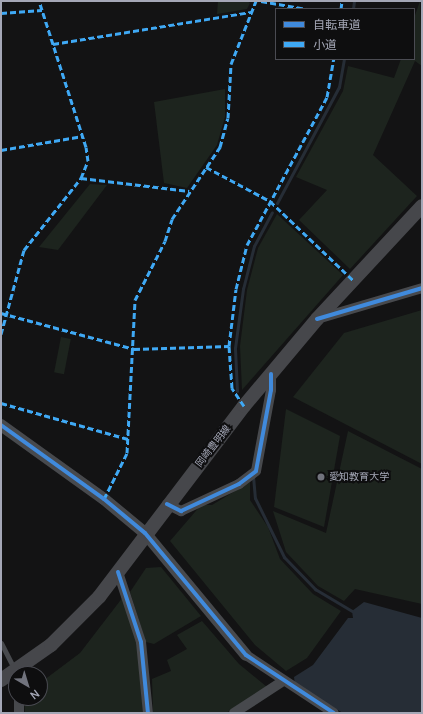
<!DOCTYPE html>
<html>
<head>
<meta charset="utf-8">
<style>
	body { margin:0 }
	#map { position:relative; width:423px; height:714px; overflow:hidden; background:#131314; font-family:Manrope,"Noto Sans JP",sans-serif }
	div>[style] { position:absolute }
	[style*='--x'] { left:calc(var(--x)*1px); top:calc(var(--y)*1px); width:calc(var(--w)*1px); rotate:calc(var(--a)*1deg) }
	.green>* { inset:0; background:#1d241e; transform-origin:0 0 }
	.water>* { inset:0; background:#262d36 }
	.stream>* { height:3px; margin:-1.5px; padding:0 1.5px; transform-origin:1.5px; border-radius:1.5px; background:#262d36 }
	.service>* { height:5px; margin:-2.5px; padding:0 2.5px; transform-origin:2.5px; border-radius:2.5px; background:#47494d }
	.minor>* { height:10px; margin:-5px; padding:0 5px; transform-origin:5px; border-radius:5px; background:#47494d }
	.tertiary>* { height:12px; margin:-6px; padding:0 6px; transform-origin:6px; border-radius:6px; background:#47494d }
	.secondary>* { height:14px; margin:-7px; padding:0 7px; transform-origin:7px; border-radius:7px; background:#46474b }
	.quiet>* { height:3px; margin-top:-1.5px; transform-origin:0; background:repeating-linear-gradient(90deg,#3fa9f5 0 6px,transparent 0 9px) }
	.cycleway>* { height:4px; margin:-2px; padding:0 2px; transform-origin:2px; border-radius:2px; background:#408adc }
	.dots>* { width:11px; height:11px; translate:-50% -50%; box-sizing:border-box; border:2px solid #0e0e0f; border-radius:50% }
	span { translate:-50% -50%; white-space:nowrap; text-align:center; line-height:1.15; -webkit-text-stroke:4px #0e0e0f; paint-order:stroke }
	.street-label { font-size:10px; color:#a4a7b6 }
	.poi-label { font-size:10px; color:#a4a7b6 }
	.left { translate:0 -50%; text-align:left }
	.frame { position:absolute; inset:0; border:2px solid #a4a7b6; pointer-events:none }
	.legend { position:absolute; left:275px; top:8px; width:140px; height:52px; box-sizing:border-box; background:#0e0e0f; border:1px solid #4a4b52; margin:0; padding:5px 7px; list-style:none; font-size:12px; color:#a4a7b6 }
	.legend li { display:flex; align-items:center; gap:8px; height:20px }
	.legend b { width:20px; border:1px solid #4a4b52 }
	.north { position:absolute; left:8px; top:666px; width:40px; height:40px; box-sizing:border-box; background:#0e0e0f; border:1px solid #4a4b52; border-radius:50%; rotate:142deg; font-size:11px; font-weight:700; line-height:16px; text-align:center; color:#a4a7b6 }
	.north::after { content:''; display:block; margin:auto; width:14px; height:18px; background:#71737d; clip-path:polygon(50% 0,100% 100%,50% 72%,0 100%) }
</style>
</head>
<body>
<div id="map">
	<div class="green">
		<div style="clip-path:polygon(218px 1px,247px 1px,250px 3px,247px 9px,217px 14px)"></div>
		<div style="clip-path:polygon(420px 1px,422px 66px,415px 61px,373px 155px,417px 196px,350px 269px,299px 220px,327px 190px,296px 177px,343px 91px,348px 66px,394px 78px,401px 59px,414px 59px,414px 18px)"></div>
		<div style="clip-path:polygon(225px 89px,225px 117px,217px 145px,187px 188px,164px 183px,154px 102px)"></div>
		<div style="clip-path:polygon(90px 184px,107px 185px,58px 250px,39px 247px)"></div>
		<div style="clip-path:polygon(277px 214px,343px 275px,242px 390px,240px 346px,247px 290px,258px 248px)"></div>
		<div style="clip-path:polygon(422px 310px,422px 464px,293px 397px,344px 333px)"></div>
		<div style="left:61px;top:337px;width:10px;height:36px;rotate:11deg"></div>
		<div style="clip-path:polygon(286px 409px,340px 436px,324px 527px,274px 507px)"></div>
		<div style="clip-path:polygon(348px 431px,422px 469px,422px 604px,355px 589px,344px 601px,318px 586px,286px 552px,273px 511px,326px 533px)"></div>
		<div style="clip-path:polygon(250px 482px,250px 500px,268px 527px,280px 559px,313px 594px,341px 611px,307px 658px,286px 671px,255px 645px,170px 541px,201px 505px,212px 505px)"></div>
		<div style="clip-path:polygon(161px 567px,201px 616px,154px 644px,146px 642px,130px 592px,146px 568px)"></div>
		<div style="clip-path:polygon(123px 597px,137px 644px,143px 713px,25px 713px,24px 698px,40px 698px,40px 683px,80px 653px)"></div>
		<div style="clip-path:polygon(202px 621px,239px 664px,267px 687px,226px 713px,153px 713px,152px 679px,171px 671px,167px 660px,187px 649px,177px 635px)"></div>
	</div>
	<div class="water">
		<div style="clip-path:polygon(364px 602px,422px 618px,422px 713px,343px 713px,295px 685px,294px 677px,313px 665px,348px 618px,353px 618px,352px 611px)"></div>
	</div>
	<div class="stream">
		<div style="--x:353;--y:9;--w:8;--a:-83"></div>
		<div style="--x:277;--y:203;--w:132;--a:-61.9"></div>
		<div style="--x:339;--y:87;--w:28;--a:-80"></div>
		<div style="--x:237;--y:391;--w:43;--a:-92.7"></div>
		<div style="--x:235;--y:348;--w:60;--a:-82.3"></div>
		<div style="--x:243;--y:289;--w:44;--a:-75.7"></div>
		<div style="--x:254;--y:246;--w:38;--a:-62"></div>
		<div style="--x:253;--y:476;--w:22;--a:85"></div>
		<div style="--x:255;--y:498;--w:66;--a:63.8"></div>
		<div style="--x:284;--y:557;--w:45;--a:45.9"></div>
		<div style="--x:315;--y:589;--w:43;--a:30.7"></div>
	</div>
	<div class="service">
		<div style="--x:1;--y:643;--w:30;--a:63"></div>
	</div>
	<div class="minor">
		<div style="--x:317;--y:319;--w:109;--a:-16.4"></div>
		<div style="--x:167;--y:504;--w:16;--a:27"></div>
		<div style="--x:181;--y:511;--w:64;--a:-25"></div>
		<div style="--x:239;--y:484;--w:21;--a:-37"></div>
		<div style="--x:256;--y:471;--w:82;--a:-79.5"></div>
		<div style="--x:271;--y:390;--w:16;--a:-90"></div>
		<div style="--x:118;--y:572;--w:74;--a:71.8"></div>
		<div style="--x:141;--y:642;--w:71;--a:84.4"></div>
		<div style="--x:246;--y:655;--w:105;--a:33.4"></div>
		<div style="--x:19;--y:698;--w:15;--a:90"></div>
		<div style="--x:234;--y:713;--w:59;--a:-33.1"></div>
	</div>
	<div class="tertiary">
		<div style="--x:1;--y:425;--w:127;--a:35.7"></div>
		<div style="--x:104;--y:499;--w:53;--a:39.7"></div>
		<div style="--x:145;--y:533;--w:158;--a:50.4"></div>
	</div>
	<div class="secondary">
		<div style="--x:1;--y:680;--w:61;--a:-35"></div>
		<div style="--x:51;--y:645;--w:68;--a:-45"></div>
		<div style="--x:99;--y:597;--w:240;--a:-52.8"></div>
		<div style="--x:244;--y:406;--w:114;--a:-50"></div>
		<div style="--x:317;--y:319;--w:154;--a:-47.1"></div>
	</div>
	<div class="quiet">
		<div style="--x:261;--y:1;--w:46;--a:10.1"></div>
		<div style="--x:341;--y:9;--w:8;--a:-83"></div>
		<div style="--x:1;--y:13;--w:41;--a:-4.2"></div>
		<div style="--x:53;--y:44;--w:201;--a:-9.2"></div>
		<div style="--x:1;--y:150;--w:83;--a:-9.7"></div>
		<div style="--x:206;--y:167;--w:72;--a:28"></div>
		<div style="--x:270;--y:201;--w:116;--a:43.6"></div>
		<div style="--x:81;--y:178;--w:109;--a:6.9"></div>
		<div style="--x:1;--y:313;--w:138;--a:15.1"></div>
		<div style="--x:134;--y:349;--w:95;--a:-1.8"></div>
		<div style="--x:1;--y:334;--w:87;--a:-74.7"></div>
		<div style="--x:24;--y:250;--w:92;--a:-51.6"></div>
		<div style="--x:81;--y:178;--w:18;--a:-68"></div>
		<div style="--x:88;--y:161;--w:14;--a:-98"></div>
		<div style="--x:86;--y:147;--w:153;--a:-107.8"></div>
		<div style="--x:1;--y:403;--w:132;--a:15.8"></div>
		<div style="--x:244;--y:406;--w:22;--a:-124"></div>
		<div style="--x:232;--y:388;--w:42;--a:-94.1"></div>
		<div style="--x:229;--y:346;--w:57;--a:-83"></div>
		<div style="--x:236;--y:289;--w:45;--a:-76"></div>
		<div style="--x:247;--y:245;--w:168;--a:-61.6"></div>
		<div style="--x:327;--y:97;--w:39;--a:-80"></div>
		<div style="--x:104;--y:499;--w:51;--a:-63.4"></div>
		<div style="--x:127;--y:453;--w:153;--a:-87"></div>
		<div style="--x:135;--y:300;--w:66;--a:-63"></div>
		<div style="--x:165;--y:241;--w:23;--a:-72"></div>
		<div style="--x:172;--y:219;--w:87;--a:-56.3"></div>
		<div style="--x:220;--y:147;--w:30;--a:-75"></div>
		<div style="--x:228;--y:118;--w:54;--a:-86.8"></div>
		<div style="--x:231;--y:64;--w:68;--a:-68.4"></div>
	</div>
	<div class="cycleway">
		<div style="--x:317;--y:319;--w:109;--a:-16.4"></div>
		<div style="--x:1;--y:425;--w:127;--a:35.7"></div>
		<div style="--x:104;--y:499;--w:53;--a:39.7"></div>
		<div style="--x:145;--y:533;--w:158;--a:50.4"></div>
		<div style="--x:246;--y:655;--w:105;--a:33.4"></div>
		<div style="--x:167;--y:504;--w:16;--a:27"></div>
		<div style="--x:181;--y:511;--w:64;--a:-25"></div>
		<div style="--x:239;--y:484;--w:21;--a:-37"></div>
		<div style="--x:256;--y:471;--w:82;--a:-79.5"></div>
		<div style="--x:271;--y:390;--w:16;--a:-90"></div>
		<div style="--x:118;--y:572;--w:74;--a:71.8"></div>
		<div style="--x:141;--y:642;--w:71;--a:84.4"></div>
	</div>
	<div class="dots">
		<div style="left:321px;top:477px;background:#71737d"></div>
	</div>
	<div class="street-label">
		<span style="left:213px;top:446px;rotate:-52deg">岡崎豊明線</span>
	</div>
	<div class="poi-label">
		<span class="left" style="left:329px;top:477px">愛知教育大学</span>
	</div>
	<div class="frame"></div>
	<ul class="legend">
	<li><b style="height:5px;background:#408adc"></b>自転車道</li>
	<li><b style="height:5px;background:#3fa9f5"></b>小道</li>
	</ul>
	<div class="north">N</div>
</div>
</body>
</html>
